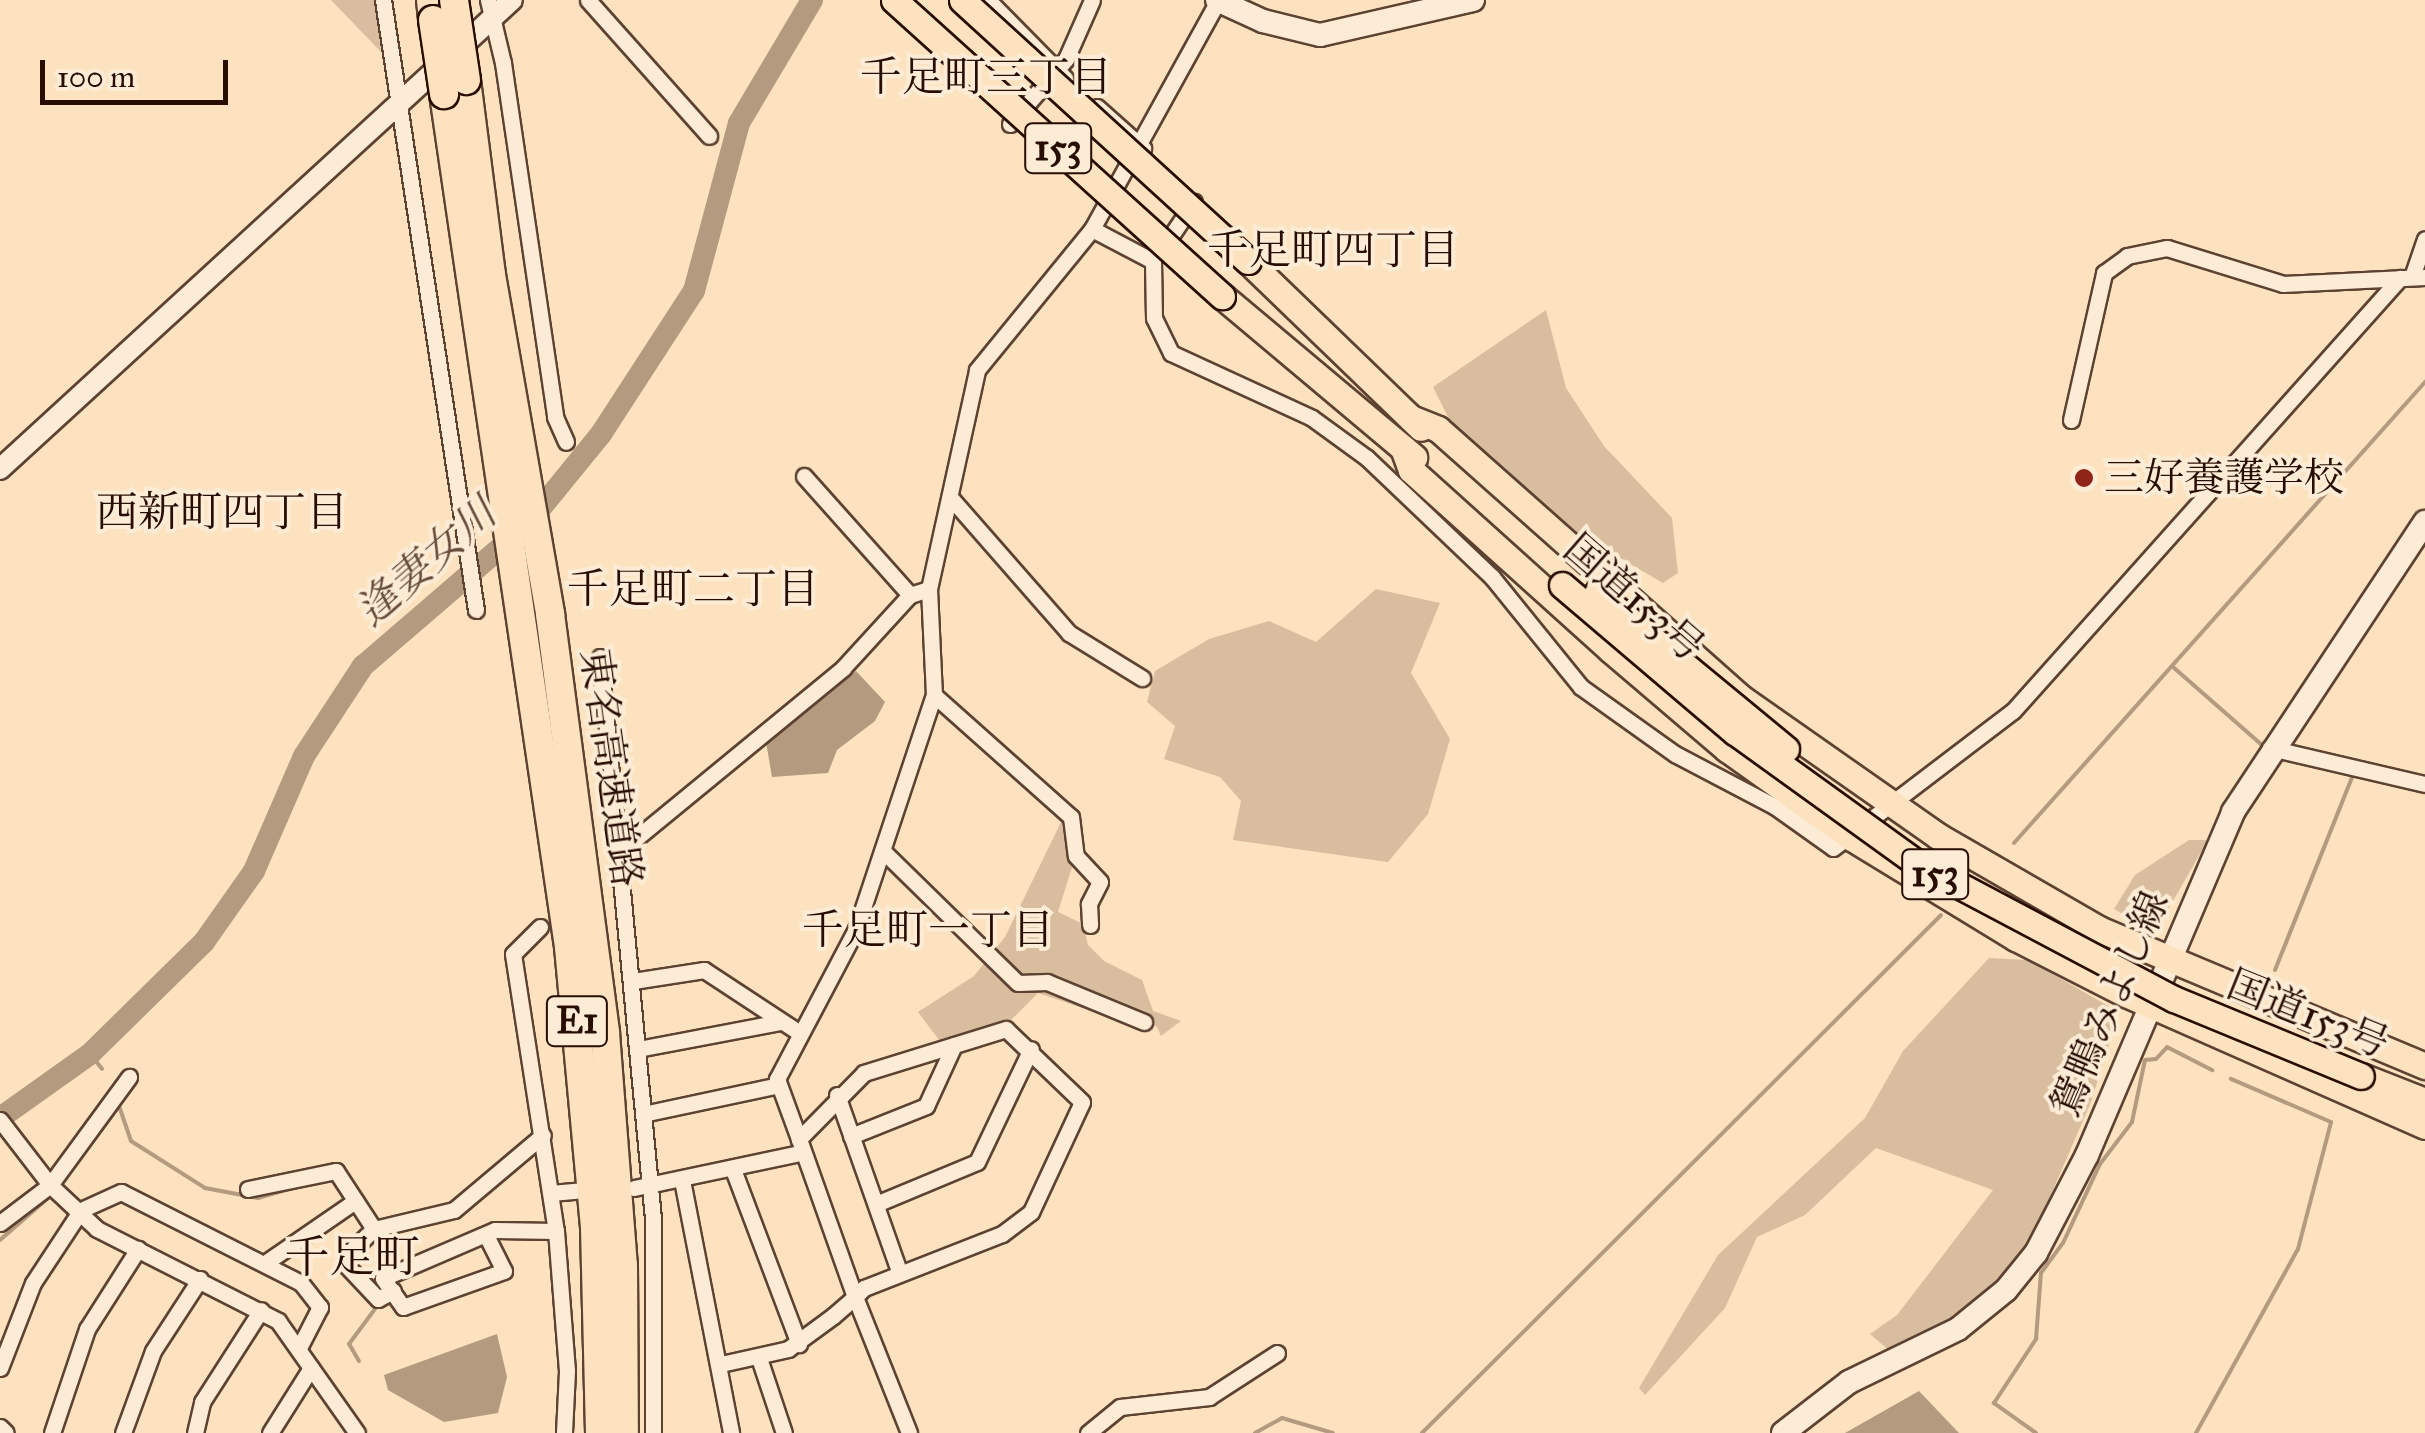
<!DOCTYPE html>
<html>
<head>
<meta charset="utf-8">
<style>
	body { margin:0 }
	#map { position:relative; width:2425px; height:1433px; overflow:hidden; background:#fce2be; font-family:"IM FELL Great Primer","Noto Serif JP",serif }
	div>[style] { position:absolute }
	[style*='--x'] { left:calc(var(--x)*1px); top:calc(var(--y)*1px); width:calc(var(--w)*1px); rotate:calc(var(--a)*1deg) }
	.green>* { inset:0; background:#d8be9e }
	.water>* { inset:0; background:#b49a7e }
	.stream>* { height:4px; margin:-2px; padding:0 2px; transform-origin:2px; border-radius:2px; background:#b49a7e }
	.river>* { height:22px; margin:-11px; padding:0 11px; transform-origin:11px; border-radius:11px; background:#b49a7e }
	.roads { filter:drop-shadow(2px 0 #5d4232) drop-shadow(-2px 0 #5d4232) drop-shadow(0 2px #5d4232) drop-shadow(0 -2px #5d4232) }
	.minor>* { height:15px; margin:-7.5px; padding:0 7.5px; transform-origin:7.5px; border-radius:7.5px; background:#fdecd5 }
	.tertiary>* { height:20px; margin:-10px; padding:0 10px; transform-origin:10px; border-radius:10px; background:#fdecd5 }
	.secondary>* { height:22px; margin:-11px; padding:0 11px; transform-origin:11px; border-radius:11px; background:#fdecd5 }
	.trunk>* { height:25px; margin:-12.5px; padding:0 12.5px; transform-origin:12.5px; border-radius:12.5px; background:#fce2be }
	.motorway>* { height:28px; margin:-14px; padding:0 14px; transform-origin:14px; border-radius:14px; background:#fce2be }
	.bridges { filter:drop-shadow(2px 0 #280d03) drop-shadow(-2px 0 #280d03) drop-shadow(0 2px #280d03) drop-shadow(0 -2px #280d03) }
	.trunk-bridge>* { height:25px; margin:-12.5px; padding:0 12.5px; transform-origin:12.5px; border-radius:12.5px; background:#fce2be }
	.motorway-bridge>* { height:28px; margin:-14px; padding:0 14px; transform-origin:14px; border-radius:14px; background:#fce2be }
	.dots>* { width:28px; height:28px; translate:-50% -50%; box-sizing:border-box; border:5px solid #fdecd5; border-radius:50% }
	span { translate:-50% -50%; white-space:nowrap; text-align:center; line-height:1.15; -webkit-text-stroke:8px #fdecd5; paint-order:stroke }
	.shield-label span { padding:2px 8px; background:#fdecd5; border:2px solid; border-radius:8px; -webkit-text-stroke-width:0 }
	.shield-label { font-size:38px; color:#280d03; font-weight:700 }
	.poi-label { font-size:40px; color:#280d03 }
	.left { translate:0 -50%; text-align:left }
	.street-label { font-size:40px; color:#280d03 }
	.neighbourhood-label { font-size:42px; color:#280d03 }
	.water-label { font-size:42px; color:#674c3a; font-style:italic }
	.quarter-label { font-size:45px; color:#280d03 }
	.scale { position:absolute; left:40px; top:60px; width:188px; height:45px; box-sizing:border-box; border:5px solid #280d03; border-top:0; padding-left:12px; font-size:30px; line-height:35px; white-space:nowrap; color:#280d03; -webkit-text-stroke:8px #fdecd5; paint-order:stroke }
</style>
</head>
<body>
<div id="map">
	<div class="green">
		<div style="clip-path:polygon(331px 0,375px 0,381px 52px)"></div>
		<div style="clip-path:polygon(1546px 310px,1566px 388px,1604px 446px,1672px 518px,1678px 573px,1663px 583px,1570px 529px,1452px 425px,1433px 387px)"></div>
		<div style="clip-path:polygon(1376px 589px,1440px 603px,1411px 673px,1450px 739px,1428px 814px,1388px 862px,1233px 840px,1241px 801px,1220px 777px,1164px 759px,1175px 726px,1147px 702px,1155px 671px,1209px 639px,1269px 621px,1316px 642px)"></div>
		<div style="clip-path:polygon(1063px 818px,1073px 864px,1058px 912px,1083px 924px,1088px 945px,1104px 961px,1142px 980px,1153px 1011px,1181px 1021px,1161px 1036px,1157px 1027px,1107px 1004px,1094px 1012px,1038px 993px,1007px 1024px,942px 1044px,918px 1012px,974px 976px,1005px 937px)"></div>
		<div style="clip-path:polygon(2189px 840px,2208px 840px,2162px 920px,2142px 925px,2114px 909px,2135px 875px)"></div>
		<div style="clip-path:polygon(1989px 958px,2028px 960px,2110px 1007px,2116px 1022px,2091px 1102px,2034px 1234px,2000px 1279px,1956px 1318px,1891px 1352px,1870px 1334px,1897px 1315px,1993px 1190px,1876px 1148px,1805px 1215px,1757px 1237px,1725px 1308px,1645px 1395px,1639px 1388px,1718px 1255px,1865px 1118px,1903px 1051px)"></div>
	</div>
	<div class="water">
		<div style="clip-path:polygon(856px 671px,885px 702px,875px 721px,837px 750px,828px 773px,772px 777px,766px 742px)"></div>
		<div style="clip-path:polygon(497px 1334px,507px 1377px,498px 1413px,444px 1422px,388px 1390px,384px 1375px)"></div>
		<div style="clip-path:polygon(1919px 1391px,1959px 1433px,1845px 1433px)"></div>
	</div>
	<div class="stream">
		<div style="--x:2173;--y:667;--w:121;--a:41.3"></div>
		<div style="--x:2280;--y:757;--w:21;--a:17"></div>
		<div style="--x:2014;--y:843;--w:618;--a:-48.28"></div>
		<div style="--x:2275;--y:970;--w:210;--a:-68.2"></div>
		<div style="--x:90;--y:1054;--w:19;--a:51"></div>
		<div style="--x:119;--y:1106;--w:37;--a:71"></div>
		<div style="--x:131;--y:1141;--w:88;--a:32.4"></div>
		<div style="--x:205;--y:1188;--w:54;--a:10.7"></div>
		<div style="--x:258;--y:1198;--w:47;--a:-16.1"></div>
		<div style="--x:59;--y:1186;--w:100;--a:-53.1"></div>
		<div style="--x:0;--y:1240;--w:70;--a:-41"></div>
		<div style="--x:359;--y:1361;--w:20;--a:-120"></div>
		<div style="--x:349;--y:1344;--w:49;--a:-53.4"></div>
		<div style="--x:1255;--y:1433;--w:31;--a:-29"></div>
		<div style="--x:1282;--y:1418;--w:53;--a:16.4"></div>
		<div style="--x:1422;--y:1433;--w:733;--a:-44.94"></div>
		<div style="--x:2036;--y:1433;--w:52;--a:-144.5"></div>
		<div style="--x:1994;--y:1403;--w:77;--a:-56.7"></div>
		<div style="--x:2036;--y:1339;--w:66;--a:-85.7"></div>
		<div style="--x:2041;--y:1273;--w:37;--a:-54"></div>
		<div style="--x:2063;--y:1243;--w:87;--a:-64.9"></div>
		<div style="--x:2100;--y:1164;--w:53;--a:-52.7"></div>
		<div style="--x:2132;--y:1122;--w:63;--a:-78.2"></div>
		<div style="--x:2145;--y:1060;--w:11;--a:-5"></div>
		<div style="--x:2156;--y:1059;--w:16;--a:-47"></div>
		<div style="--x:2167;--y:1047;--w:51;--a:27.1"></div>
		<div style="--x:2196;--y:1433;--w:210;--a:-61"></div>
		<div style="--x:2298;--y:1249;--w:131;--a:-75.4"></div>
		<div style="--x:2331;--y:1122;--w:109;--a:-156.7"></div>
	</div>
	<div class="river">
		<div style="--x:0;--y:1118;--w:110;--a:-35.4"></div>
		<div style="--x:90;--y:1054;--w:160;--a:-44.5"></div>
		<div style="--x:204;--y:942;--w:87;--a:-54.8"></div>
		<div style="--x:254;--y:871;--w:125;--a:-66.5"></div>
		<div style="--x:304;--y:756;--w:108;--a:-56.8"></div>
		<div style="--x:363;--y:666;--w:215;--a:-40.7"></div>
		<div style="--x:526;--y:526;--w:119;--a:-50.8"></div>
		<div style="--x:601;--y:434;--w:171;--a:-57"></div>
		<div style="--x:694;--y:291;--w:174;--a:-75"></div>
		<div style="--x:739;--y:123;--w:143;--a:-59.3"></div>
	</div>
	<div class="roads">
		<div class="minor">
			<div style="--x:383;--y:0;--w:617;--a:81.33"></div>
			<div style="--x:488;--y:0;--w:65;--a:76.6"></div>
			<div style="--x:503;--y:63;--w:358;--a:81.6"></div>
			<div style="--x:555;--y:417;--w:27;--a:66"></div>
			<div style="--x:588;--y:0;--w:182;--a:48.3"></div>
			<div style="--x:988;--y:0;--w:110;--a:45.4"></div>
			<div style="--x:1097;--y:107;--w:62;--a:41.7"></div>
			<div style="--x:1010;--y:124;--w:86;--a:-49.3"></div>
			<div style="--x:1066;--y:59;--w:64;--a:-66.2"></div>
			<div style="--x:1092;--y:229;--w:69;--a:27.7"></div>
			<div style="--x:1153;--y:261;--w:57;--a:89"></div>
			<div style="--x:1154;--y:318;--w:39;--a:64"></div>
			<div style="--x:1171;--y:353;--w:155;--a:24.7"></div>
			<div style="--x:1312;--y:418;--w:68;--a:36"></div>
			<div style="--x:1367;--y:458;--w:173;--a:43.6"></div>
			<div style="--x:1492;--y:577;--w:141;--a:51"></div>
			<div style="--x:1581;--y:687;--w:115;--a:35.5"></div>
			<div style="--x:1675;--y:754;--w:112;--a:27.7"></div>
			<div style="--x:1774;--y:806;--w:72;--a:35.4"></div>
			<div style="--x:1833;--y:848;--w:226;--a:-37.3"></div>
			<div style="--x:2013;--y:711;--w:581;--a:-48.21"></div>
			<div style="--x:1162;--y:249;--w:57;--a:-55.8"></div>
			<div style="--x:2412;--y:277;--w:40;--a:-71.1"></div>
			<div style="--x:2071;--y:420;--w:151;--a:-77.3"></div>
			<div style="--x:2104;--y:273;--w:29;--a:-36"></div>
			<div style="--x:2127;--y:256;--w:41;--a:-11.3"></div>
			<div style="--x:2167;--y:248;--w:121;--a:17.2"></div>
			<div style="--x:2283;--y:284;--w:142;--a:-2.8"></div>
			<div style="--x:804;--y:476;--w:159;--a:48.3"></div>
			<div style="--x:950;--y:497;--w:181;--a:48.8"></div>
			<div style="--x:1069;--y:633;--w:86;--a:31.7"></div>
			<div style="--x:600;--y:657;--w:564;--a:84.61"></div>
			<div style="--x:653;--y:1219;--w:214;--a:90"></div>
			<div style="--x:934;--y:695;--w:183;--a:41.7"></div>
			<div style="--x:1071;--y:817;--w:39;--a:83"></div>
			<div style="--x:1076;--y:856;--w:35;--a:47"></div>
			<div style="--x:1100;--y:882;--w:25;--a:117"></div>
			<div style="--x:1089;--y:904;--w:21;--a:87"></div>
			<div style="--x:2270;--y:748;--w:159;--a:13.1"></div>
			<div style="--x:623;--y:849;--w:285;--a:-39.4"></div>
			<div style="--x:843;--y:668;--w:99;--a:-47.5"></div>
			<div style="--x:910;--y:595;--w:20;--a:-18"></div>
			<div style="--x:884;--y:852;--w:187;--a:44.4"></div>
			<div style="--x:1018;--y:983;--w:29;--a:-2"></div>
			<div style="--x:1047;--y:982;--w:105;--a:22.4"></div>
			<div style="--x:540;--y:927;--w:38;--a:135"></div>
			<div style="--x:513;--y:954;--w:280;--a:81.2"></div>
			<div style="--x:556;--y:1231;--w:140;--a:85.5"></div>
			<div style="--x:567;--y:1371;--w:62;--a:92.8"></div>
			<div style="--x:633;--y:981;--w:72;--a:-8.8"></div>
			<div style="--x:704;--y:970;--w:111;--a:33.3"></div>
			<div style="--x:638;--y:1049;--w:144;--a:-10.8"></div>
			<div style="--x:837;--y:1095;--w:187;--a:70.6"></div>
			<div style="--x:643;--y:1114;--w:135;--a:-12"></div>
			<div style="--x:0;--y:1120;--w:82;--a:52.4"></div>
			<div style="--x:50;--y:1185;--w:64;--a:43.1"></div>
			<div style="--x:97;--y:1229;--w:203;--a:26.9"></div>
			<div style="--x:278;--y:1321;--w:137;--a:54.8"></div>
			<div style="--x:851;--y:1136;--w:81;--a:-21.8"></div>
			<div style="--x:926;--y:1106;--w:67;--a:-65.3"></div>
			<div style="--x:799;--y:1139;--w:64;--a:-110.1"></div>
			<div style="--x:777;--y:1079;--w:170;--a:-62.2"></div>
			<div style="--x:856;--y:929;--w:247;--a:-71.6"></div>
			<div style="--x:934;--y:695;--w:106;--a:-92.7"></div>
			<div style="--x:929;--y:589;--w:224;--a:-77.6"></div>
			<div style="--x:977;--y:370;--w:182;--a:-50.8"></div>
			<div style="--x:1092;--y:229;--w:260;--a:-61.1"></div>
			<div style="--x:734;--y:1172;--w:184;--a:69.3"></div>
			<div style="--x:682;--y:1180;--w:258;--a:79"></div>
			<div style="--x:634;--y:1188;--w:170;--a:-11.9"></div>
			<div style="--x:248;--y:1189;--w:90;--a:-11.6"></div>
			<div style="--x:336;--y:1171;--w:69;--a:56.8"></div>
			<div style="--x:551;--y:1193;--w:25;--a:-5"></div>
			<div style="--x:876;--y:1204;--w:109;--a:-22.6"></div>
			<div style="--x:977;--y:1162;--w:125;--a:-64.5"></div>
			<div style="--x:0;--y:1223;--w:63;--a:-37.2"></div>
			<div style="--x:50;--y:1185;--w:134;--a:-53.8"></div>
			<div style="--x:486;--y:1235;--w:40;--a:63.4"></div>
			<div style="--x:504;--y:1271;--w:107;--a:160.4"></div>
			<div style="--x:403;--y:1307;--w:35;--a:-125"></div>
			<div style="--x:383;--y:1278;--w:122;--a:-23.2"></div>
			<div style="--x:495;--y:1230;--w:61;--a:0.9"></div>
			<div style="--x:268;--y:1261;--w:106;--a:-34.6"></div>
			<div style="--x:393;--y:1291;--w:17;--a:152"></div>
			<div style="--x:378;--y:1299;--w:48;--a:-133.3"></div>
			<div style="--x:345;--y:1264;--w:18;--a:-61"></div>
			<div style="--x:354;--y:1248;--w:28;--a:-44"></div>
			<div style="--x:374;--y:1229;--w:82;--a:-13.4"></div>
			<div style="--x:454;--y:1210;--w:116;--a:-40.1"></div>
			<div style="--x:759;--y:1358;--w:79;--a:71.6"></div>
			<div style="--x:721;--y:1364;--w:69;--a:-12.6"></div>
			<div style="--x:788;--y:1349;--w:56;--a:-36.3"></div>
			<div style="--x:833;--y:1316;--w:29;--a:-41"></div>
			<div style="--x:855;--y:1297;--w:13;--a:-45"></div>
			<div style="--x:864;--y:1288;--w:148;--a:-21.4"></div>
			<div style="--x:1002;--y:1234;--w:36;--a:-37"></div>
			<div style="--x:1031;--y:1212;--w:121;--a:-65.1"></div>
			<div style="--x:1082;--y:1102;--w:105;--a:-136.2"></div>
			<div style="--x:1006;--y:1029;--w:149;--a:162.8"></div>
			<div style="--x:864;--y:1073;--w:93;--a:134.6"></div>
			<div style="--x:799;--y:1139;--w:168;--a:70.5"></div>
			<div style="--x:855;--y:1297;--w:146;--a:68.3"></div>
			<div style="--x:0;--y:1368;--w:91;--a:-68.8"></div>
			<div style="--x:33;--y:1283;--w:87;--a:-56.7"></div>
			<div style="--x:81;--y:1210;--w:44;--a:-24.2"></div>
			<div style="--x:121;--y:1192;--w:202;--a:26.8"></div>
			<div style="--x:301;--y:1283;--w:31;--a:52"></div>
			<div style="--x:320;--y:1307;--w:46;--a:117.1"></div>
			<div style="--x:0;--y:1427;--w:8;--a:45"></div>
			<div style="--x:52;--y:1433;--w:110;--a:-71.4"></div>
			<div style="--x:87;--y:1329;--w:95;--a:-57.5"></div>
			<div style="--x:123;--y:1433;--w:87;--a:-69.9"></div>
			<div style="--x:153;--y:1351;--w:86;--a:-56.9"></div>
			<div style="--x:195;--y:1433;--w:32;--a:-77"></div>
			<div style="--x:202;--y:1402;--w:109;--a:-57.3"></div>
			<div style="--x:270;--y:1433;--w:77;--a:-57.8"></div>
			<div style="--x:1088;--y:1433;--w:41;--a:-39.1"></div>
			<div style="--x:1120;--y:1407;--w:90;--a:-6.4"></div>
			<div style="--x:1209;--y:1397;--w:81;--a:-32.9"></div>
		</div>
		<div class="tertiary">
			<div style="--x:0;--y:469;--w:694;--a:-42.49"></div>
		</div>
		<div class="secondary">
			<div style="--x:1217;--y:0;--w:51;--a:24.5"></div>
			<div style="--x:1263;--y:21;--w:59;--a:13.8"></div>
			<div style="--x:1320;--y:35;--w:157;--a:-12.9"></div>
			<div style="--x:1783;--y:1433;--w:83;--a:-37.7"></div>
			<div style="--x:1849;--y:1382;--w:121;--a:-25.9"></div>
			<div style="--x:1958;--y:1329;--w:62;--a:-39.1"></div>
			<div style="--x:2006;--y:1290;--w:48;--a:-51"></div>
			<div style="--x:2036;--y:1253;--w:110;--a:-62.5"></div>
			<div style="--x:2087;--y:1155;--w:373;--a:-66.9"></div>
			<div style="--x:2233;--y:812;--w:348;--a:-56.5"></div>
		</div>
		<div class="trunk">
			<div style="--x:1248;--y:261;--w:240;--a:44"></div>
			<div style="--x:1222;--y:296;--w:251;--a:40"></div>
			<div style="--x:1411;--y:418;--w:29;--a:22"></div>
			<div style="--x:1438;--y:429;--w:405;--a:41.6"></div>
			<div style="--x:1741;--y:698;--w:241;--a:35"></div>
			<div style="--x:1938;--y:836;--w:186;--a:30"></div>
			<div style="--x:2099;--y:929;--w:354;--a:22.8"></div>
			<div style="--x:1403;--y:448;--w:23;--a:70"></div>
			<div style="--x:1411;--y:470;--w:269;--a:42"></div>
			<div style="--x:1611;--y:650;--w:153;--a:40.5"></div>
			<div style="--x:1727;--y:749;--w:153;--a:35.5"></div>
			<div style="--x:1852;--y:838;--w:192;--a:31.4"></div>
			<div style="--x:2016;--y:938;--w:123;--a:27"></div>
			<div style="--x:2126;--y:994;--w:327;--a:23.8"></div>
			<div style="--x:2361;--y:1076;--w:69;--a:21.3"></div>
		</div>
		<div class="motorway">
			<div style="--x:431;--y:0;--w:20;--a:84"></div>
			<div style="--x:466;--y:80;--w:197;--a:82.7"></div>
			<div style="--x:491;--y:275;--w:344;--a:80.1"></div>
			<div style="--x:550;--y:614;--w:423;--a:82.5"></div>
			<div style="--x:605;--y:1033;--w:233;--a:85.6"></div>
			<div style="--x:623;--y:1265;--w:168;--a:89.7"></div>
			<div style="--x:444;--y:94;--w:862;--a:81.66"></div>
			<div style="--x:569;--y:947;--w:282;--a:84.7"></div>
			<div style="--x:595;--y:1228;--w:205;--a:88.6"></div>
		</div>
	</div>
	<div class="bridges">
		<div class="trunk-bridge">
			<div style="--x:894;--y:0;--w:442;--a:42.1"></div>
			<div style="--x:962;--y:0;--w:387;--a:42.4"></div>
			<div style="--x:1562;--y:585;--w:227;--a:40.4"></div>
			<div style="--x:1735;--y:732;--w:222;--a:35.8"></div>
			<div style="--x:1915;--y:862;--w:293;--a:27.9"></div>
			<div style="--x:2174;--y:999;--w:202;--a:22.4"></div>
			<div style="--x:1597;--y:593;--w:245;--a:39.5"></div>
		</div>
		<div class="motorway-bridge">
			<div style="--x:454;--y:0;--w:81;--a:81.5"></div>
			<div style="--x:433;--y:20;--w:75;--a:81.5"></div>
		</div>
	</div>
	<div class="dots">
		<div style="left:2084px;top:478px;background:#8f2418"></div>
	</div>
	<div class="shield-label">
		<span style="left:1058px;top:148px">153</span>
		<span style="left:1935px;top:874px">153</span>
		<span style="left:577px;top:1021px">E1</span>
	</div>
	<div class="poi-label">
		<span class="left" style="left:2104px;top:478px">三好養護学校</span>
	</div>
	<div class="street-label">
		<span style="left:1634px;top:598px;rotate:41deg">国道153号</span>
		<span style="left:611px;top:768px;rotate:82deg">東名高速道路</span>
		<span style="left:2110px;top:1004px;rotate:-67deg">鴛鴨みよし線</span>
		<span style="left:2308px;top:1014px;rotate:22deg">国道153号</span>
	</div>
	<div class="neighbourhood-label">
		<span style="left:986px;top:77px">千足町三丁目</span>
		<span style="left:1333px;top:250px">千足町四丁目</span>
		<span style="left:222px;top:512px">西新町四丁目</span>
		<span style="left:693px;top:589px">千足町二丁目</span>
		<span style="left:928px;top:930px">千足町一丁目</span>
	</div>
	<div class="water-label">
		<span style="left:426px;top:562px;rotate:-41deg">逢妻女川</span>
	</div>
	<div class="quarter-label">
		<span style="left:352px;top:1257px">千足町</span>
	</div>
	<div class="scale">100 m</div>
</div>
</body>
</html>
